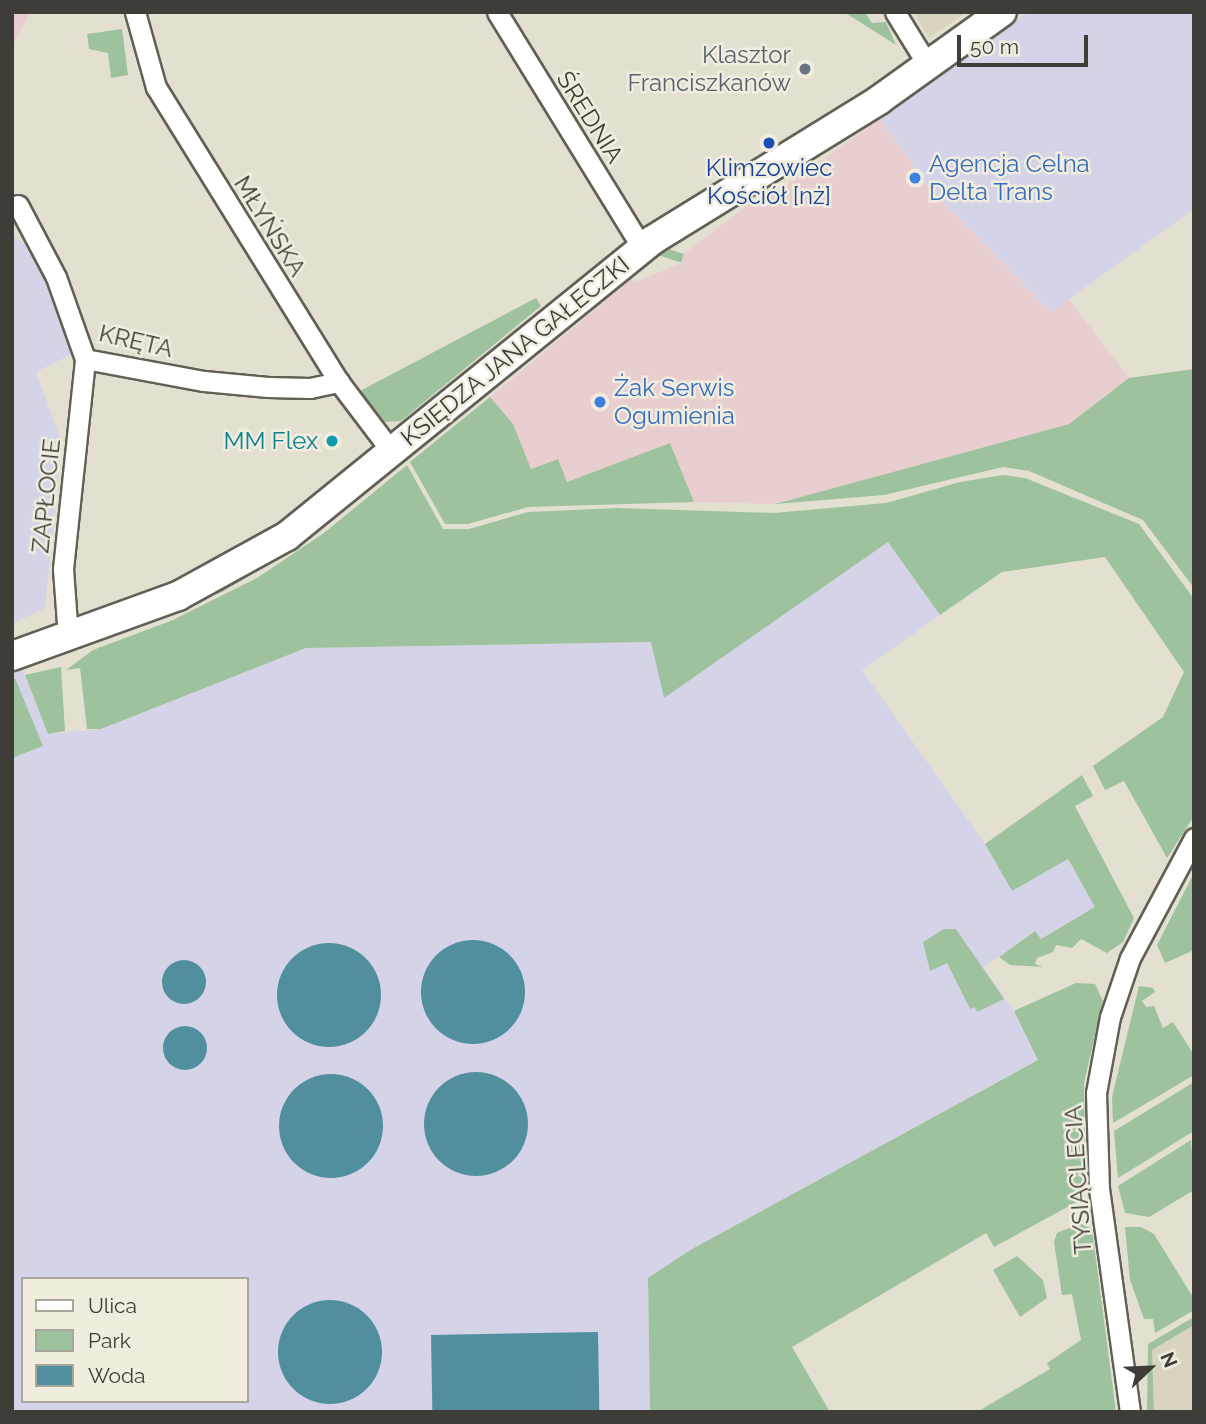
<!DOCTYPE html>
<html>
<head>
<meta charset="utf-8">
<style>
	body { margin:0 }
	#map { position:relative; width:1206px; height:1424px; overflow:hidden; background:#e3e0d2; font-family:Raleway,sans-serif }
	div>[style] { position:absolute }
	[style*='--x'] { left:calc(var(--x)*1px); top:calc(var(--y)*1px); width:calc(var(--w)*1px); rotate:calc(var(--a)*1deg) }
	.commercial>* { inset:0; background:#e9cecf }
	.industrial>* { inset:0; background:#d5d3e8 }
	.built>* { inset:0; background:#d9d4c0 }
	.green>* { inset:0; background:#9dc29d; transform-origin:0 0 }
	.water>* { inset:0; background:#518f9e; transform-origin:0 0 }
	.round { border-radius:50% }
	.roads { filter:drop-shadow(2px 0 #626054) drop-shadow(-2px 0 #626054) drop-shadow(0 2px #626054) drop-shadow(0 -2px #626054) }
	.street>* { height:19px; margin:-9.5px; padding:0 9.5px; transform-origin:9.5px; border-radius:9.5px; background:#fff }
	.secondary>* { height:28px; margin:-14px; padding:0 14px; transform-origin:14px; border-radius:14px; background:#fff }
	.dots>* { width:19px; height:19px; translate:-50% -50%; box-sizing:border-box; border:4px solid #f0eddf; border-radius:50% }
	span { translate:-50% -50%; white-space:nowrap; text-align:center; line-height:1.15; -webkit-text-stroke:5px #f0eddf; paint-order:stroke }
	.worship-label { font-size:24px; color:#5b616d }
	.right { translate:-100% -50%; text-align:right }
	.street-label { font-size:24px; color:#3e3d38 }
	.shop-label { font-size:24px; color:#366cbe }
	.left { translate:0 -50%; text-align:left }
	.transit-label { font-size:24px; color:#164399 }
	.culture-label { font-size:24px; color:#0d838f }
	.frame { position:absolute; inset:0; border:14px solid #3e3d38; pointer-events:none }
	.legend { position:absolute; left:21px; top:1277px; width:228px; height:126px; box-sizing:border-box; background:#f0eddf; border:2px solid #a9a79c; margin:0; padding:9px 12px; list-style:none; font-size:21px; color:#3e3d38 }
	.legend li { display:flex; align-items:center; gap:14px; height:35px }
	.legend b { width:35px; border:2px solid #a9a79c }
	.north { position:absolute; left:1115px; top:1333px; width:70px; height:70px; -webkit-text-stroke:5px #f0eddf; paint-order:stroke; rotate:67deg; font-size:19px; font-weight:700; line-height:28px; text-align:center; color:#3e3d38 }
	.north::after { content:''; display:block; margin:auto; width:24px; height:32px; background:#3e3d38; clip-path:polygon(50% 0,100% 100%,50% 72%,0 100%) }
	.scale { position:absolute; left:957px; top:35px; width:131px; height:32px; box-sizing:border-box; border:4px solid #3e3d38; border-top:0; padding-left:9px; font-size:21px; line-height:24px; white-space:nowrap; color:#3e3d38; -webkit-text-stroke:5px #f0eddf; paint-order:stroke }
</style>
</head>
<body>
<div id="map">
	<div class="commercial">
		<div style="clip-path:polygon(12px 12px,31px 12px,12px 46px)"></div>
		<div style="clip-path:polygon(880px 119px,930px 189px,1051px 312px,1068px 298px,1129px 378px,1069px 424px,775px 504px,694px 502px,670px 443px,567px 482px,558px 459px,531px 470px,490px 397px,615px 293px,627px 279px,631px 276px,633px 283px,681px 263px,684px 254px,754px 200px,764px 201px)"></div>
	</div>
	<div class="industrial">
		<div style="clip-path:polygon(1028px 12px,1194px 12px,1194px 209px,1051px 312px,930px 189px,880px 119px)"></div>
		<div style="clip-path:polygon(12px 237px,34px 246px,74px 353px,36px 372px,62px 443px,45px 608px,12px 624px)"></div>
		<div style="clip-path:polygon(evenodd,888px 542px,940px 615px,862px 670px,985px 844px,1012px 891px,1067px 859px,1096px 907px,1040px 939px,1035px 931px,983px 967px,1014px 1011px,1039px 1059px,692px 1249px,648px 1278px,650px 1412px,12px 1412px,12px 758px,42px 746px,12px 671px,12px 644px,48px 734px,101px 729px,306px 648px,651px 642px,665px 697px,888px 542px,23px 1279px,247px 1279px,247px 1401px,23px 1401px,23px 1279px)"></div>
	</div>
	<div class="built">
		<div style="clip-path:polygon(913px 12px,967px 12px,929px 38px)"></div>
		<div style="clip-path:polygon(1194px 1325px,1194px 1412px,1154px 1412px,1152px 1350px)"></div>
	</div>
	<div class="green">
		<div style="clip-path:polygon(844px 12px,865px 12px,872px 23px,886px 22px,896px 45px)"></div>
		<div style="clip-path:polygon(122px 29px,128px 75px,111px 78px,108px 53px,89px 49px,87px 34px)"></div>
		<div style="left:684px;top:254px;width:9px;height:57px;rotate:108deg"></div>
		<div style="clip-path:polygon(536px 298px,541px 306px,401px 421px,385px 422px,360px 391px)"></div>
		<div style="clip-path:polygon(1194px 369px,1194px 588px,1143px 520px,1029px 471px,1003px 467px,884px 495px,775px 504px,1069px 424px,1129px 378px)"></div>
		<div style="clip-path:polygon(483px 393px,486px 393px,287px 553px,222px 592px,121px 632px,150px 618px)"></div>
		<div style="clip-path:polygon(490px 397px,513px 424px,531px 469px,558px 459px,567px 482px,670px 443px,694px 502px,528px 507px,468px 524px,445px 524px,410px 462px)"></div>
		<div style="clip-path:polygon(407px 465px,443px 529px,469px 529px,528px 512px,617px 508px,774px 513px,886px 503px,960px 482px,1003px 475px,1025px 478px,1139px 524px,1194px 599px,1194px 816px,1167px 858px,1124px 781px,1105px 790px,1093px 766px,1163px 717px,1184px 672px,1105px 557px,1002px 572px,940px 615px,888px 542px,664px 698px,651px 642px,306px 648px,101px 729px,87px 729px,80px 668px,66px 670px,93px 650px,173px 620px,257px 578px,324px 533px)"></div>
		<div style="clip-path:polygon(61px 667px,65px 731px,48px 734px,25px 675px)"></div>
		<div style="clip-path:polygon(15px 678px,43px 746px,12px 758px,12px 679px)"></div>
		<div style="clip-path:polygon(1082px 775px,1093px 796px,1075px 806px,1134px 918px,1123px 942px,1107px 953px,1081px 939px,1072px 948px,1056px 945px,1053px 952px,1037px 958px,1035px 964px,1043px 967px,1010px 965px,999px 957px,1035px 931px,1041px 939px,1095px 907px,1068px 859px,1012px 891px,985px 844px)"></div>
		<div style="clip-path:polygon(1194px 873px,1194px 950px,1165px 963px,1157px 945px)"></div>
		<div style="clip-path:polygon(944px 929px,956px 929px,1004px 999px,977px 1012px,975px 1007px,970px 1009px,947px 963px,930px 971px,923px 942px)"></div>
		<div style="clip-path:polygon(1076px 983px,1095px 984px,1103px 1001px,1084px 1083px,1086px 1188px,1082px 1199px,994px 1247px,986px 1233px,792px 1347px,830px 1412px,650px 1412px,648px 1278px,692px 1249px,1038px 1060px,1014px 1011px)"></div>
		<div style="clip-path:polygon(1139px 986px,1153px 988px,1155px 992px,1142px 1001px,1146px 1007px,1154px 1006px,1163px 1028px,1173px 1022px,1194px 1055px,1194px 1075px,1113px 1123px,1112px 1097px)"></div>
		<div style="clip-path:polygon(1194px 1082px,1194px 1131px,1118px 1178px,1114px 1131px)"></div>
		<div style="clip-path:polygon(1191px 1140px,1194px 1190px,1149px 1217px,1125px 1213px,1118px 1186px)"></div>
		<div style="clip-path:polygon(1081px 1223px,1092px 1229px,1116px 1412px,977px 1412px,1050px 1369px,1047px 1363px,1081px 1340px,1072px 1294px,1062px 1295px,1054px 1242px,1057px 1233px)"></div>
		<div style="clip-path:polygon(1125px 1227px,1141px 1227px,1154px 1234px,1194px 1299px,1194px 1310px,1155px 1333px,1153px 1319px,1144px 1319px,1130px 1280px)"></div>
		<div style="clip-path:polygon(1017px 1256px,1043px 1280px,1047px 1298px,1020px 1317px,993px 1270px)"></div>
		<div style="clip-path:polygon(1194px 1317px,1194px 1325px,1152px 1350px,1154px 1412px,1147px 1412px,1148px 1344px)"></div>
	</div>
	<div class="water">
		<div class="round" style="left:421px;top:940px;width:104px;height:104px"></div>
		<div class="round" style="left:277px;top:943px;width:104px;height:104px"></div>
		<div class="round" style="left:162px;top:960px;width:44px;height:44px"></div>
		<div class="round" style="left:163px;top:1026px;width:44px;height:44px"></div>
		<div class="round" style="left:424px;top:1072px;width:104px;height:104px"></div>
		<div class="round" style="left:279px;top:1074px;width:104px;height:104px"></div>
		<div class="round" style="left:278px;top:1300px;width:104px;height:104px"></div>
		<div style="left:598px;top:1332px;width:80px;height:167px;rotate:89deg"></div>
	</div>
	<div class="roads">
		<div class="street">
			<div style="--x:135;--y:12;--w:78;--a:74.4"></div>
			<div style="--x:156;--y:87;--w:347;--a:58.2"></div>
			<div style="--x:339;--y:382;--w:88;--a:52.9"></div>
			<div style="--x:497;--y:12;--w:277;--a:58.4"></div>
			<div style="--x:895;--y:12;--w:65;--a:58.3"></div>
			<div style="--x:18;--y:205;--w:81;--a:62.2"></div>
			<div style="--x:56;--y:277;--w:87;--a:70.5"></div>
			<div style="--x:85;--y:359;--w:121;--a:10.5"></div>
			<div style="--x:204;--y:381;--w:64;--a:5.4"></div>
			<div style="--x:268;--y:387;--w:42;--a:1.4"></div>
			<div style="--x:310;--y:388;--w:30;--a:-12"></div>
			<div style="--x:68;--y:637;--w:68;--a:-94.2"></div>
			<div style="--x:63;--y:569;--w:211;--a:-84"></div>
			<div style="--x:1130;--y:1412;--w:225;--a:-97.9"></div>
			<div style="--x:1099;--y:1189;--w:96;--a:-91.8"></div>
			<div style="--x:1096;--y:1093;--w:77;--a:-79.6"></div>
			<div style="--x:1110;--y:1017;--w:62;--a:-71.3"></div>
			<div style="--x:1130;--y:958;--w:136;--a:-61.9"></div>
		</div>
		<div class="secondary">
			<div style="--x:12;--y:656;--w:177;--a:-19.9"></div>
			<div style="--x:178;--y:596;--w:124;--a:-28.8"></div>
			<div style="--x:287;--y:536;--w:469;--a:-39"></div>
			<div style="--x:651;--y:241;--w:268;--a:-31.7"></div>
			<div style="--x:879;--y:100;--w:151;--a:-35.6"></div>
		</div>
	</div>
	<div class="dots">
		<div style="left:805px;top:69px;background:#6b7280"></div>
		<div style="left:769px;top:143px;background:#1a4fb4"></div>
		<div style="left:915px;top:178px;background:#3f7fe0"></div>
		<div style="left:600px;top:402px;background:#3f7fe0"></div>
		<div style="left:332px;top:441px;background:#0f9aa8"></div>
	</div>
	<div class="worship-label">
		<span class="right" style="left:791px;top:69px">Klasztor<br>Franciszkanów</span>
	</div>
	<div class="street-label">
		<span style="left:590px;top:117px;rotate:58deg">ŚREDNIA</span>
		<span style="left:270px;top:226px;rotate:58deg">MŁYŃSKA</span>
		<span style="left:136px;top:341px;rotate:13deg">KRĘTA</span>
		<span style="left:515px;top:351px;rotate:-39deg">KSIĘDZA JANA GAŁECZKI</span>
		<span style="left:46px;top:496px;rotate:-84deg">ZAPŁOCIE</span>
		<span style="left:1078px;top:1180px;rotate:-94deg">TYSIĄCLECIA</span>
	</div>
	<div class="shop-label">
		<span class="left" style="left:929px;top:178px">Agencja Celna<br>Delta Trans</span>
		<span class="left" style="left:614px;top:402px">Żak Serwis<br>Ogumienia</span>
	</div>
	<div class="transit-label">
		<span style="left:769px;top:182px">Klimzowiec<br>Kościół [nż]</span>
	</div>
	<div class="culture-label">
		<span class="right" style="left:318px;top:441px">MM Flex</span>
	</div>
	<div class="frame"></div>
	<ul class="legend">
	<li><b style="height:9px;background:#fff"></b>Ulica</li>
	<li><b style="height:19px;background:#9dc29d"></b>Park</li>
	<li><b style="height:19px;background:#518f9e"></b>Woda</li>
	</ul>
	<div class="north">N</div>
	<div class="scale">50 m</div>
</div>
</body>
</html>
